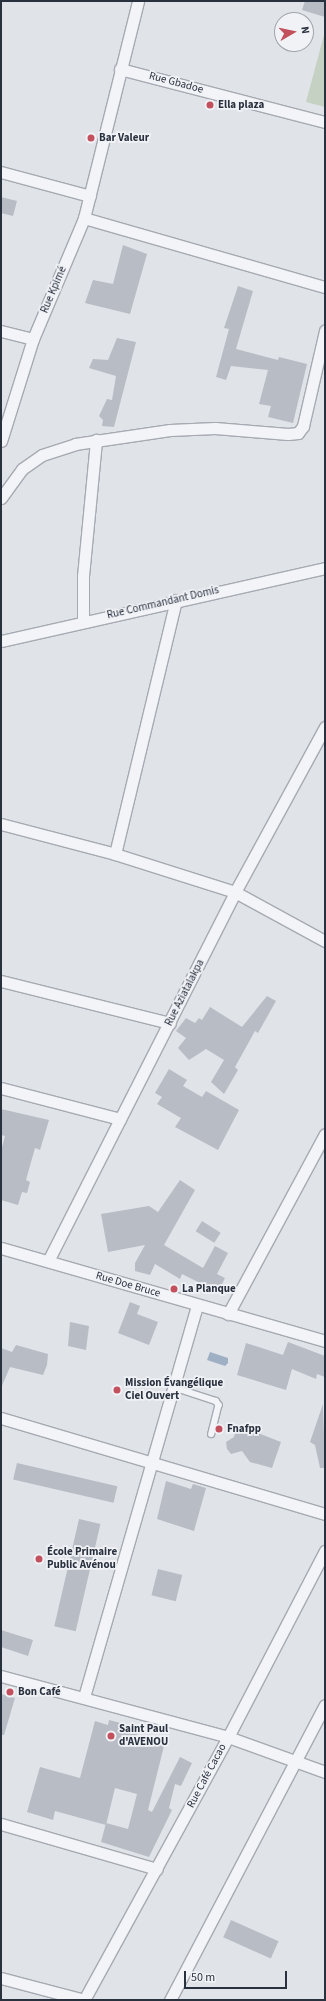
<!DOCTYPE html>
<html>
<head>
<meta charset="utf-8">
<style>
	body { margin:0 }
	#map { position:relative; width:326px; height:2001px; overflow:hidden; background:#e0e3e8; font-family:"Source Sans 3",sans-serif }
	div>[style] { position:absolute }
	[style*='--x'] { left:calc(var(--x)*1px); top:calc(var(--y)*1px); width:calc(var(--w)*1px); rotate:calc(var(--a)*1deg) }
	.green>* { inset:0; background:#c5d1c2 }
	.water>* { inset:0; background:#9fb0c5 }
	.building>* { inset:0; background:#b8bcc4; transform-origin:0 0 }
	.roads { filter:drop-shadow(1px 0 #a6aab2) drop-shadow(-1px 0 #a6aab2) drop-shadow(0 1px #a6aab2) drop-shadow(0 -1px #a6aab2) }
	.lane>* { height:5.5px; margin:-2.75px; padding:0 2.75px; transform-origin:2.75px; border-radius:2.75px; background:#f3f4f7 }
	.street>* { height:11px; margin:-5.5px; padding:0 5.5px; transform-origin:5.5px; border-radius:5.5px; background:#f3f4f7 }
	.dots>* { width:11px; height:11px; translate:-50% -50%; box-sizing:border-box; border:2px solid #f0f2f6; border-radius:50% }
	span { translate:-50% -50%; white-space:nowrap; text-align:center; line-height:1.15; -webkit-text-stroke:3.5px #f0f2f6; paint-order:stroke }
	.street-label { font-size:11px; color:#2a313e }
	.poi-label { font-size:11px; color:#2a313e; font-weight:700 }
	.left { translate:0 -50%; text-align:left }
	.frame { position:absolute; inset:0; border:2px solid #2a313e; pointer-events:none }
	.north { position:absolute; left:274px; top:12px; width:40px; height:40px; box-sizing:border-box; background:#f0f2f6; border:1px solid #a1a5ac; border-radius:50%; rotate:81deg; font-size:11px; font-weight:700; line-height:16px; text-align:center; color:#2a313e }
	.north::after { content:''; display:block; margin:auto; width:14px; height:18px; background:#c2505d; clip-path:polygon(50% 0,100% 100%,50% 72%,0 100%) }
	.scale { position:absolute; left:184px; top:1971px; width:103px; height:18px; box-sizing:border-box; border:2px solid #2a313e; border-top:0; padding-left:5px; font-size:12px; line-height:14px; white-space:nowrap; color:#2a313e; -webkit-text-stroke:3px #f0f2f6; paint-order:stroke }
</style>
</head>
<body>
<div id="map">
	<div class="green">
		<div style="clip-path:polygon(325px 31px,325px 107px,306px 102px)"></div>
	</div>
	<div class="water">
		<div style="clip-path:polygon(210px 1352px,228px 1358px,228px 1363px,225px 1366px,207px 1360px)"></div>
	</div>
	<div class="building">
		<div style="clip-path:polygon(305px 1px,325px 1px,325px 17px,302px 10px)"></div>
		<div style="clip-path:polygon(1px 197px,17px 201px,13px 216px,1px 213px)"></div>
		<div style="clip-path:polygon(123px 245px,147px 254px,130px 314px,85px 303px,93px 280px,113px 284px)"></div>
		<div style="clip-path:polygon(238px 286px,253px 291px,236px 349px,278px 360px,279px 357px,307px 364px,293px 423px,268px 417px,271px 406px,259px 404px,268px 370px,231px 366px,226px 380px,216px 377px,229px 329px,224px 328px)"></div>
		<div style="clip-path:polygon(117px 338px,136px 342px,114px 427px,102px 426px,103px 420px,99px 416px,107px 399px,112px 400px,116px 376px,89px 368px,93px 359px,108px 360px)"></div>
		<div style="clip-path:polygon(267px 996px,276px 1001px,258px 1033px,255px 1031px,235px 1067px,238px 1070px,224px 1094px,211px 1082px,224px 1060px,206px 1049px,189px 1060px,178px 1048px,186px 1038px,176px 1031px,186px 1018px,195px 1023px,199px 1018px,202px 1020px,210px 1007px,242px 1027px)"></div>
		<div style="clip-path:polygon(169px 1069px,187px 1080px,183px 1086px,202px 1097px,206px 1091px,239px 1110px,218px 1150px,175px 1127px,181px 1118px,157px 1104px,162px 1097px,155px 1093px)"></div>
		<div style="clip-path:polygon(1px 1109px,49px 1120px,40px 1150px,35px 1148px,26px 1180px,30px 1182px,27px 1193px,22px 1192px,18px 1205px,1px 1200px,1px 1151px,5px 1136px,1px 1135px)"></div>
		<div style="clip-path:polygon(180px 1180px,195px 1190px,164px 1245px,203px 1268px,215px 1246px,228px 1253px,217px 1274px,225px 1278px,219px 1290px,211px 1285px,210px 1288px,182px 1274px,180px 1279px,155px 1264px,150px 1275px,135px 1271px,135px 1263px,145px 1245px,108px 1252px,101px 1214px,149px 1206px,158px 1212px)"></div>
		<div style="left:202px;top:1221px;width:22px;height:12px;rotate:32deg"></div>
		<div style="clip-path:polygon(130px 1302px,140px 1306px,137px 1314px,158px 1322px,149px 1345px,118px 1333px)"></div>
		<div style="clip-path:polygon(70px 1322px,89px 1326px,86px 1350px,68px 1346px)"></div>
		<div style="clip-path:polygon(288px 1342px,325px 1356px,325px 1377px,317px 1374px,316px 1379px,292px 1369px,286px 1390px,237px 1375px,246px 1343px,283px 1355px)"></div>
		<div style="clip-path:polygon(16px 1345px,48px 1354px,47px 1365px,43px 1375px,10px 1367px,1px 1388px,1px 1348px,12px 1352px)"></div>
		<div style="clip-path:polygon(323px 1404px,325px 1468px,320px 1468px,315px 1445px,310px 1442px)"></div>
		<div style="clip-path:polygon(237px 1425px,281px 1442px,272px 1468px,250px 1462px,242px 1451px,231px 1454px,227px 1449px,226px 1442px,234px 1437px)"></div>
		<div style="left:17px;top:1463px;width:103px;height:17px;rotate:13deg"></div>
		<div style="clip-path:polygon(166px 1481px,191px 1489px,193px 1484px,206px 1488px,194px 1531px,157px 1519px)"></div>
		<div style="left:79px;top:1519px;width:22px;height:110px;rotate:13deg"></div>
		<div style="left:158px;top:1569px;width:25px;height:27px;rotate:14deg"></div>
		<div style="clip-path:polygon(1px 1630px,33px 1640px,28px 1656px,1px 1647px)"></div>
		<div style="clip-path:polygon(1px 1694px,15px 1698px,4px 1735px,1px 1735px)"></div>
		<div style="clip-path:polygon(109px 1720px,139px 1728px,136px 1739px,164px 1746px,148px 1810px,152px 1812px,180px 1757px,192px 1763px,181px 1786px,175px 1784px,169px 1808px,172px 1810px,149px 1857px,101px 1842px,106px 1823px,128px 1829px,137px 1794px,115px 1788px,106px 1825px,55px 1811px,53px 1820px,27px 1812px,40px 1767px,80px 1778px,95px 1721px,108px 1725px)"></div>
		<div style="left:231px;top:1920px;width:52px;height:19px;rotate:24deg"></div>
	</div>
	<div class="roads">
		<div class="lane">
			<div style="--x:173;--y:1387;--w:45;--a:18"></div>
			<div style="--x:216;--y:1401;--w:5;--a:53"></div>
			<div style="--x:219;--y:1405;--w:30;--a:104"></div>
		</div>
		<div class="street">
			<div style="--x:120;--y:69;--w:212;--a:14.5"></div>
			<div style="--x:1;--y:172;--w:92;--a:15.1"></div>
			<div style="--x:84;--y:218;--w:251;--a:16"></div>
			<div style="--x:1;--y:331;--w:33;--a:14"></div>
			<div style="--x:1;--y:441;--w:107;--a:-72.6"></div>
			<div style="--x:33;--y:339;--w:131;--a:-67.1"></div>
			<div style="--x:84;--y:218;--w:224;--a:-76"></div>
			<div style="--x:1;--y:498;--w:36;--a:-54"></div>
			<div style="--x:22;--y:469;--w:24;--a:-35"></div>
			<div style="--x:42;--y:455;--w:35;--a:-18"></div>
			<div style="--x:75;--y:444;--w:96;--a:-8.4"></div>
			<div style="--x:170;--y:430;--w:45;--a:-2.5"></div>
			<div style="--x:215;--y:428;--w:73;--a:4.7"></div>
			<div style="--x:288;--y:434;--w:10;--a:-6"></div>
			<div style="--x:298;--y:433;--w:9;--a:-54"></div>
			<div style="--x:303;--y:426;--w:98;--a:-77"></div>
			<div style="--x:83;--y:621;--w:45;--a:-90"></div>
			<div style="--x:83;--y:576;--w:137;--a:-84.5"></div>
			<div style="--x:1;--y:641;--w:332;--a:-12.7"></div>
			<div style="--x:1;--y:824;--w:118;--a:14.7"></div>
			<div style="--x:115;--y:854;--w:126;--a:17.6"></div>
			<div style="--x:235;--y:892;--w:102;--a:28.6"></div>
			<div style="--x:115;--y:854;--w:261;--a:-76.5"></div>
			<div style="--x:1;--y:981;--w:174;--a:14"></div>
			<div style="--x:1;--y:1088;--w:123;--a:14.6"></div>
			<div style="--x:1;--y:1248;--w:337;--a:16"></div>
			<div style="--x:48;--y:1261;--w:414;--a:-63.1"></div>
			<div style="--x:235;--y:892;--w:188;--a:-61.4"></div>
			<div style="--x:228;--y:1314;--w:204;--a:-61.7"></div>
			<div style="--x:1;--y:1418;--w:338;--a:16.5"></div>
			<div style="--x:1;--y:1676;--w:235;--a:15"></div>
			<div style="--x:228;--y:1737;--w:103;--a:19.8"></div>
			<div style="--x:84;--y:1697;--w:408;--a:-73.9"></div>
			<div style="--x:1;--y:1824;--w:162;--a:16.1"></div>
			<div style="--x:1;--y:1978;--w:86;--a:14.8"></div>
			<div style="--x:84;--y:2000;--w:300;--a:-61.3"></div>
			<div style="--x:228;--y:1737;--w:210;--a:-62.5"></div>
			<div style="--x:170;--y:2000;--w:333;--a:-62.3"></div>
		</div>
	</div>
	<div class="dots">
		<div style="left:210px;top:105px;background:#c2505d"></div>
		<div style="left:91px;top:138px;background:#c2505d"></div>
		<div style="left:174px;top:1289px;background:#c2505d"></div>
		<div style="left:117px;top:1390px;background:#c2505d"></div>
		<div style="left:219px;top:1429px;background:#c2505d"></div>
		<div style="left:39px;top:1559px;background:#c2505d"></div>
		<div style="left:10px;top:1692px;background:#c2505d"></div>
		<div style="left:111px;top:1736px;background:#c2505d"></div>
	</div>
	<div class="street-label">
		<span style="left:176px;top:83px;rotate:15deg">Rue Gbadoe</span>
		<span style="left:54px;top:290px;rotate:-67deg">Rue Kpimé</span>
		<span style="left:163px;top:603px;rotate:-13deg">Rue Commandant Domis</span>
		<span style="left:185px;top:993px;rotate:-63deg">Rue Aziatalakpa</span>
		<span style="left:128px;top:1285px;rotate:16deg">Rue Doe Bruce</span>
		<span style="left:207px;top:1776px;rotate:-62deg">Rue Café Cacao</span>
	</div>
	<div class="poi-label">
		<span class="left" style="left:218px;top:105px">Ella plaza</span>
		<span class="left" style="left:99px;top:138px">Bar Valeur</span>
		<span class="left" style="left:182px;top:1289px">La Planque</span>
		<span class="left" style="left:125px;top:1390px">Mission Évangélique<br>Ciel Ouvert</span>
		<span class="left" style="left:227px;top:1429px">Fnafpp</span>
		<span class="left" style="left:47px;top:1559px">École Primaire<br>Public Avénou</span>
		<span class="left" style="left:18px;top:1692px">Bon Café</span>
		<span class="left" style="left:119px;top:1736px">Saint Paul<br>d'AVENOU</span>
	</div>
	<div class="frame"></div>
	<div class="north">N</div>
	<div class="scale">50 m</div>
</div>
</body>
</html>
